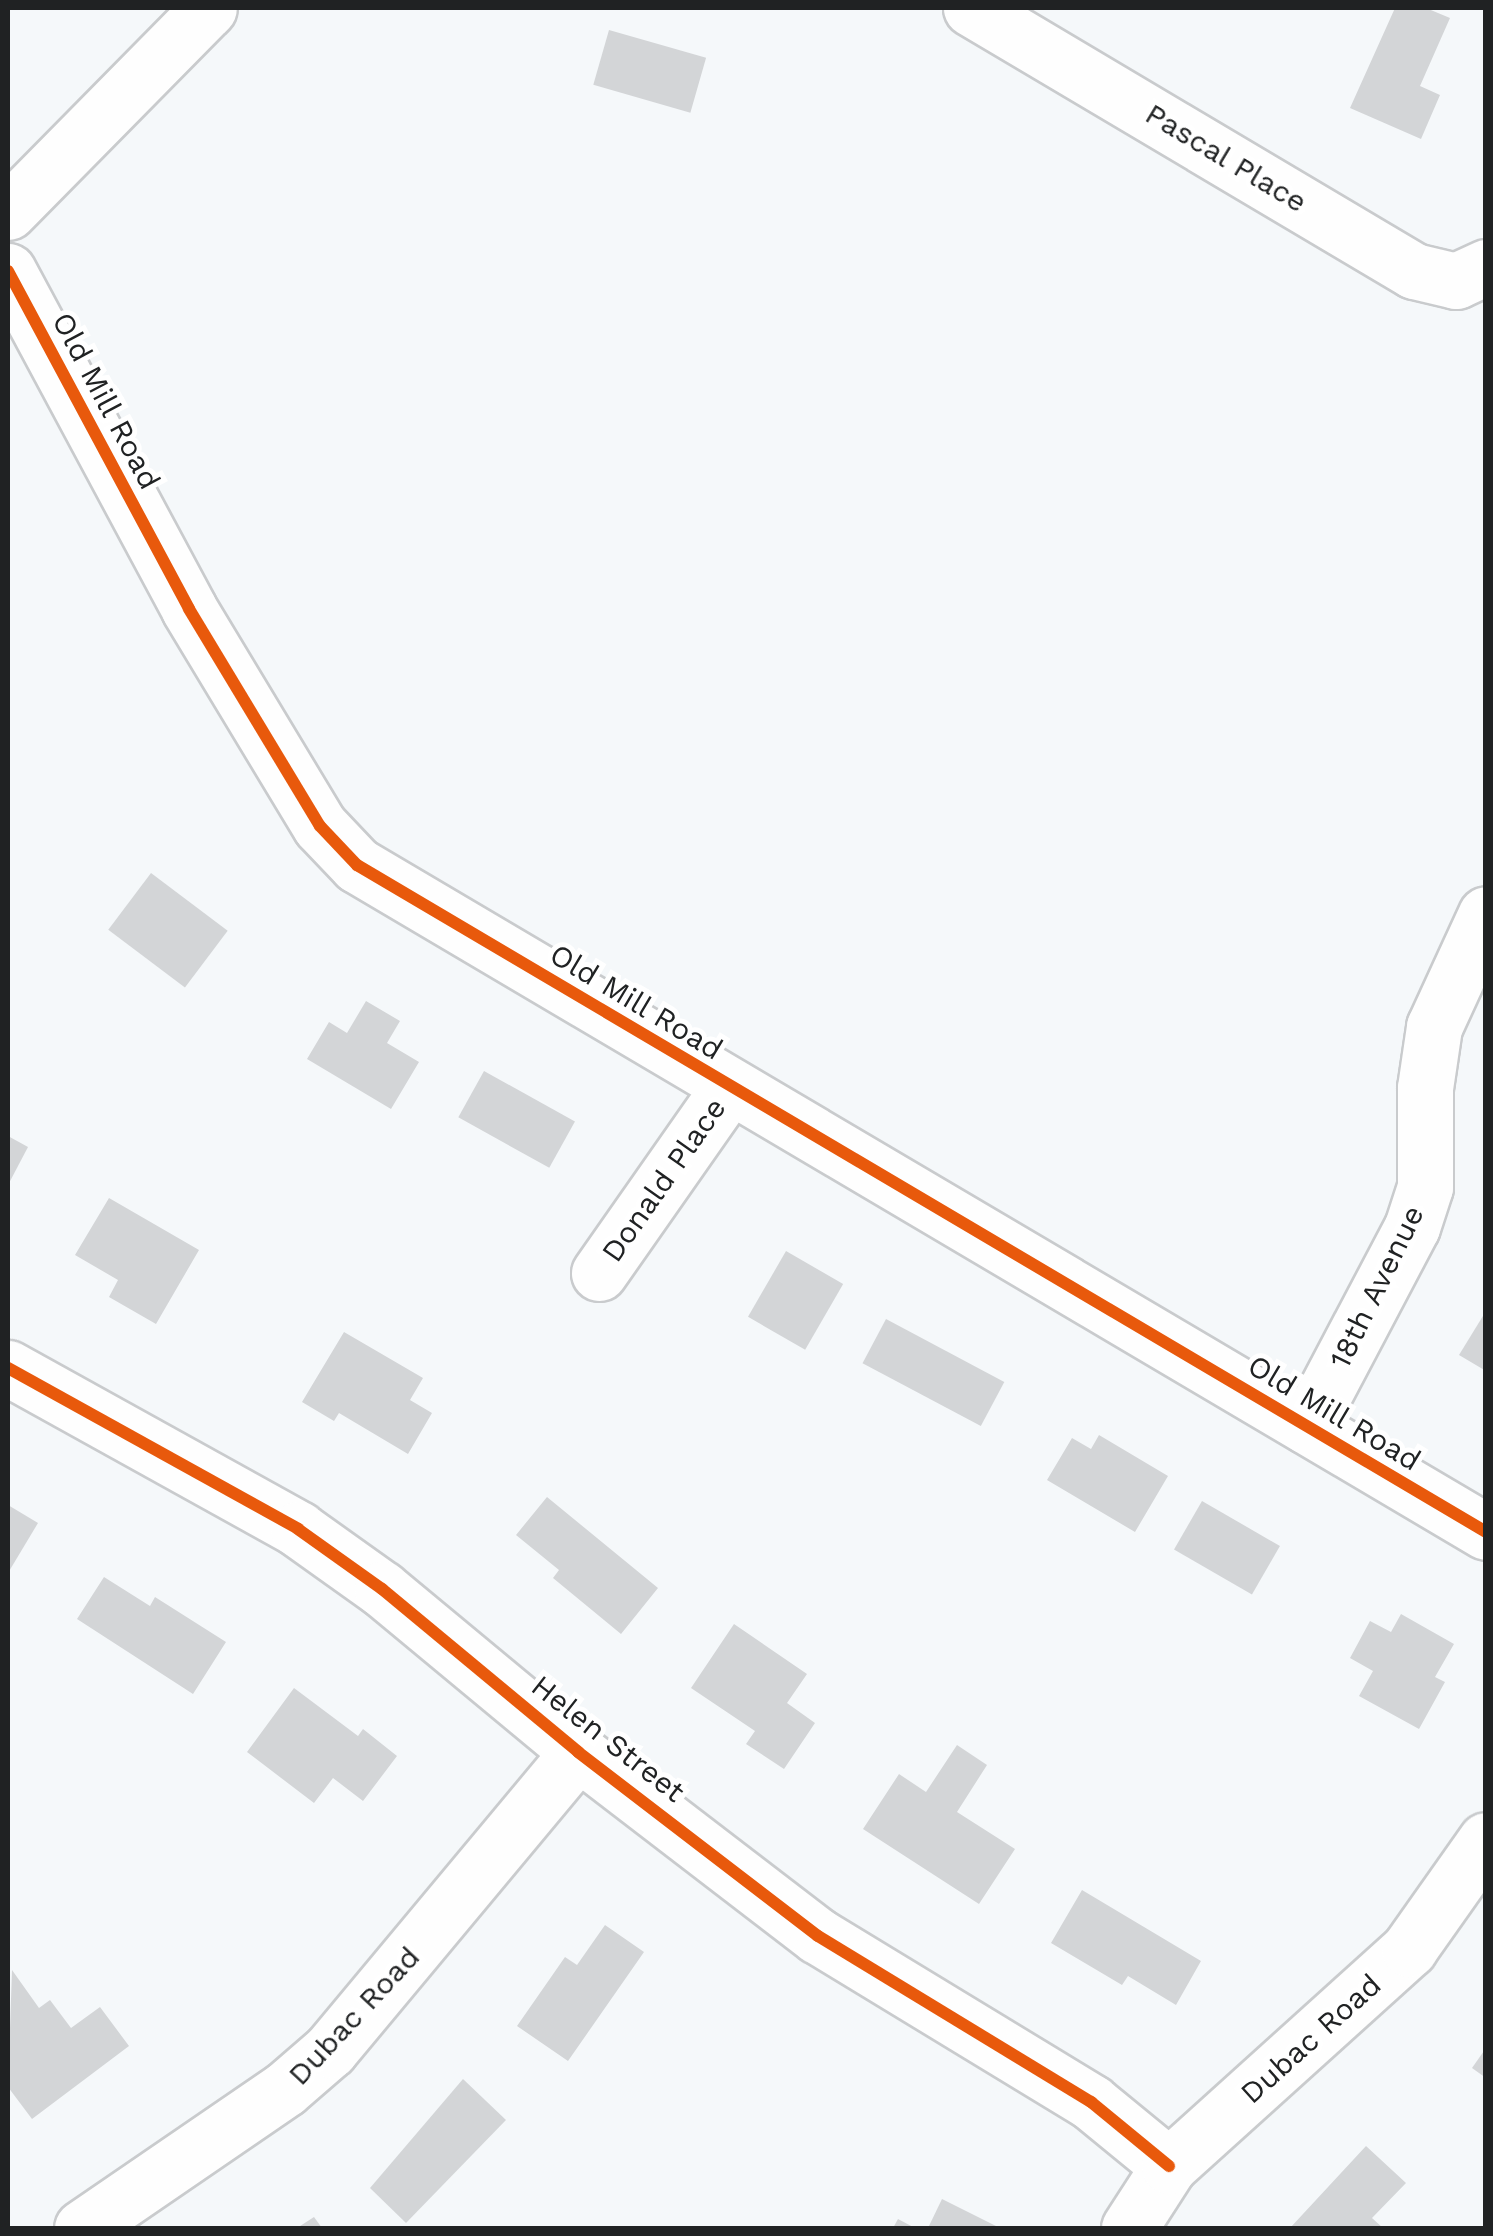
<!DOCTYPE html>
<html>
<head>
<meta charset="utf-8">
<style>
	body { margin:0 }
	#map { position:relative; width:1493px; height:2236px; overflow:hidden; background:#f5f8fa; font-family:"Work Sans",sans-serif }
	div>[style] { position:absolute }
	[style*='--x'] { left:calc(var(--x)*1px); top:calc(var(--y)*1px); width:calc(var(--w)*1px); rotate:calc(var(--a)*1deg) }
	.building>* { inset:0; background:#d3d5d7; transform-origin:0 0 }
	.roads { filter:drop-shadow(2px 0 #c9cbcd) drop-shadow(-2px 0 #c9cbcd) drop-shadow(0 2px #c9cbcd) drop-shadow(0 -2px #c9cbcd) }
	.minor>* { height:55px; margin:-27.5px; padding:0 27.5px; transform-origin:27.5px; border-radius:27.5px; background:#fefefe }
	.cycleway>* { height:12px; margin:-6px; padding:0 6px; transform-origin:6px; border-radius:6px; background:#e8590c }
	span { translate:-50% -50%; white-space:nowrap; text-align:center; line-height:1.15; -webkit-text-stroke:10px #fff; paint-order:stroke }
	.street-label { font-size:30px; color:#202223 }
	.frame { position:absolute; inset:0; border:10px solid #202223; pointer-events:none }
</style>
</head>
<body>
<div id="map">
	<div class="building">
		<div style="clip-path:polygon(1395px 8px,1426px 8px,1450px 18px,1420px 86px,1440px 95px,1421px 139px,1350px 108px)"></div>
		<div style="left:609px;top:30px;width:101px;height:57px;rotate:16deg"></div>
		<div style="left:151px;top:873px;width:96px;height:71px;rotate:37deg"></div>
		<div style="clip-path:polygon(366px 1001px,400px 1021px,387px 1043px,419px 1062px,391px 1109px,307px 1059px,329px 1022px,347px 1033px)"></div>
		<div style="left:484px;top:1071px;width:104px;height:53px;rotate:29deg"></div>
		<div style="clip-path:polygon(8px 1136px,28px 1147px,8px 1185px)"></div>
		<div style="clip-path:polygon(109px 1198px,199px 1250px,156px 1324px,109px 1297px,118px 1280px,75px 1255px)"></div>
		<div style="left:786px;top:1251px;width:66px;height:76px;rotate:30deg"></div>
		<div style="clip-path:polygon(1486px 1311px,1486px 1371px,1459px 1355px)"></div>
		<div style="left:886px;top:1319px;width:134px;height:50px;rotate:28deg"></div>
		<div style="clip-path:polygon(344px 1332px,423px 1378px,410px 1400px,432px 1413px,408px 1454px,339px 1413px,334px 1421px,302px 1402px)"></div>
		<div style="clip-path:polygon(1099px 1435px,1168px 1476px,1135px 1532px,1047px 1480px,1072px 1438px,1091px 1449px)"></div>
		<div style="clip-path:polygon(547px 1497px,658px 1588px,621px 1634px,553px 1578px,559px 1570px,516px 1535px)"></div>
		<div style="left:1202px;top:1501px;width:90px;height:56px;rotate:30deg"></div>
		<div style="clip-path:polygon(8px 1505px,38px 1523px,8px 1573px)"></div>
		<div style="clip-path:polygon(104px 1577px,150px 1606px,155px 1597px,226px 1642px,193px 1694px,77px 1619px)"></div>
		<div style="clip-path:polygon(1401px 1614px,1454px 1644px,1435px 1677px,1445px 1682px,1419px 1729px,1359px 1696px,1373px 1671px,1350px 1658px,1370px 1621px,1391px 1632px)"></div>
		<div style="clip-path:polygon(734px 1624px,807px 1674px,787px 1703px,815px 1723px,784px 1769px,746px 1744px,755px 1731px,691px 1688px)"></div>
		<div style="clip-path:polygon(294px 1688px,358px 1736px,363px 1729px,397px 1756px,363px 1801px,333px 1778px,314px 1803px,247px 1752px)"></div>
		<div style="clip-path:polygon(957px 1745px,987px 1765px,957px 1812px,1015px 1849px,979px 1904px,863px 1829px,899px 1774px,926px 1792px)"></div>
		<div style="clip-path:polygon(1082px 1890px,1201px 1961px,1176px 2005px,1128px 1976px,1122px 1985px,1051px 1943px)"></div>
		<div style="clip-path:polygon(605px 1925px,644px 1952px,568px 2061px,517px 2026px,565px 1957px,577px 1965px)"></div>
		<div style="clip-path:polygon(12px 1970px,39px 2008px,50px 2000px,71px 2028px,100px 2007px,129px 2046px,32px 2119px,8px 2087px)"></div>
		<div style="clip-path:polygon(1486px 2048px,1486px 2078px,1472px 2068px)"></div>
		<div style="clip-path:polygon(463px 2079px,506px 2120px,406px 2223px,370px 2188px)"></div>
		<div style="clip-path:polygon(1366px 2146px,1406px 2183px,1372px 2218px,1383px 2228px,1290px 2228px)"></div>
		<div style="clip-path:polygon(942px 2199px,1000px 2228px,928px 2228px)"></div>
		<div style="clip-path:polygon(314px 2217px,322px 2228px,297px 2228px)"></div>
		<div style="clip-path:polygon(898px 2219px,915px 2228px,893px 2228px)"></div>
	</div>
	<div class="roads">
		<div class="minor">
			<div style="--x:971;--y:8;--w:515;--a:30.7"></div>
			<div style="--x:1414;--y:271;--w:43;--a:13.4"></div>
			<div style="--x:1456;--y:281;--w:33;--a:-25"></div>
			<div style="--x:8;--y:212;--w:286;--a:-45.4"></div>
			<div style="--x:8;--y:271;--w:383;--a:61.8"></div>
			<div style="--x:189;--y:609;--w:253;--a:58.9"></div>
			<div style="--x:320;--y:826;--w:54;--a:46.5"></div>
			<div style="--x:357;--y:865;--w:1311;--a:30.57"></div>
			<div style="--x:599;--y:1273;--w:227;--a:-55"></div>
			<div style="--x:8;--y:1368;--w:332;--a:29"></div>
			<div style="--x:298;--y:1529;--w:103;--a:35.5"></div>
			<div style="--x:382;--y:1589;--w:255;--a:39.7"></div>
			<div style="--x:578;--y:1752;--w:302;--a:37.5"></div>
			<div style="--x:818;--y:1936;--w:320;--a:31.3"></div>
			<div style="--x:1091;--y:2102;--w:101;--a:39.4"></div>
			<div style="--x:1307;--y:1426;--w:225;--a:-62.2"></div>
			<div style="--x:1412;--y:1227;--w:42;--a:-72"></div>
			<div style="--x:1425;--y:1187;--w:99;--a:-90"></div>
			<div style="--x:1425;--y:1088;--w:62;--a:-81.6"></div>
			<div style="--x:1434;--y:1027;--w:124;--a:-65.3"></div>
			<div style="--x:82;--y:2228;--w:246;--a:-34.4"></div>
			<div style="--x:285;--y:2089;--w:60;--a:-40.9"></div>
			<div style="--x:330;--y:2050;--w:388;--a:-50.2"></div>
			<div style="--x:1129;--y:2228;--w:74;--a:-57.2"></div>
			<div style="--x:1169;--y:2166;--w:324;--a:-42.1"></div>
			<div style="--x:1409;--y:1949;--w:133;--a:-54.8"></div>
		</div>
	</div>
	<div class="cycleway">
		<div style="--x:8;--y:271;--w:383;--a:61.8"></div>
		<div style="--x:189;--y:609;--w:253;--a:58.9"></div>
		<div style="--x:320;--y:826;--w:54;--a:46.5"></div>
		<div style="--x:357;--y:865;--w:1311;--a:30.57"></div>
		<div style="--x:8;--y:1368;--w:332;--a:29"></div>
		<div style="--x:298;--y:1529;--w:103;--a:35.5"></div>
		<div style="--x:382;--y:1589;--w:255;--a:39.7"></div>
		<div style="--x:578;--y:1752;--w:302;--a:37.5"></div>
		<div style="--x:818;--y:1936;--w:320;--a:31.3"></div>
		<div style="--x:1091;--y:2102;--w:101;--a:39.4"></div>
	</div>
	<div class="street-label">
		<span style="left:1226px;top:158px;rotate:31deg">Pascal Place</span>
		<span style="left:106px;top:401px;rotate:62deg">Old Mill Road</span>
		<span style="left:636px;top:1002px;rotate:31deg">Old Mill Road</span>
		<span style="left:664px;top:1180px;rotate:-55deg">Donald Place</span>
		<span style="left:1377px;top:1287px;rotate:-64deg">18th Avenue</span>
		<span style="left:1334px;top:1413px;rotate:31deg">Old Mill Road</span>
		<span style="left:608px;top:1739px;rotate:38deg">Helen Street</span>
		<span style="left:354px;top:2016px;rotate:-47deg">Dubac Road</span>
		<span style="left:1311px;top:2039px;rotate:-42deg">Dubac Road</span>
	</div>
	<div class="frame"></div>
</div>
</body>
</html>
